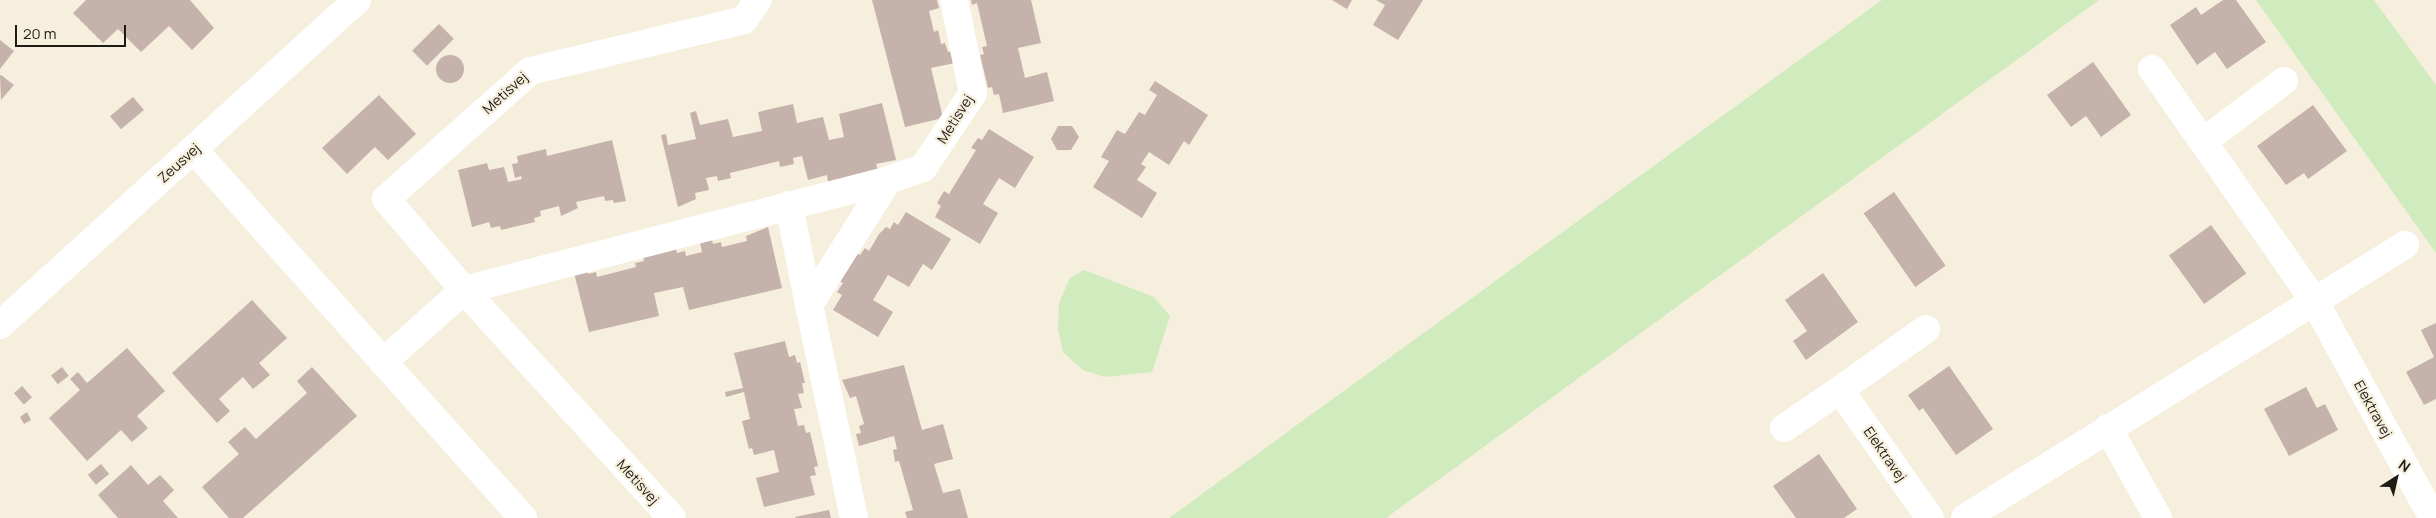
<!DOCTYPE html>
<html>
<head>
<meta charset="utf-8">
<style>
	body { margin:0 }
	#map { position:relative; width:2436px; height:518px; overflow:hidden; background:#f7efdd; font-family:Manrope,sans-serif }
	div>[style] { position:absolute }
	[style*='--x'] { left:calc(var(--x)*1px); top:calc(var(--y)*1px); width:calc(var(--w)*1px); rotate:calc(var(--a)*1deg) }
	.green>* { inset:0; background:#d0ebbd }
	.building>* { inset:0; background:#c5b2aa; transform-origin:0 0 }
	.round { border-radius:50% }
	.minor>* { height:28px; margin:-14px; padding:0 14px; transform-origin:14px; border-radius:14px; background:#fff }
	.tertiary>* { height:28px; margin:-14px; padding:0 14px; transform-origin:14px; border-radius:14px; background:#fff }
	span { translate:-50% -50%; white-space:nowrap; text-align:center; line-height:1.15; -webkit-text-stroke:4.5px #f7efdd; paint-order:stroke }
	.street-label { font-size:14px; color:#1e1b15 }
	.north { position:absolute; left:2371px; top:453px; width:50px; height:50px; -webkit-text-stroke:4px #f7efdd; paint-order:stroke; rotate:35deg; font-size:14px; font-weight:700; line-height:20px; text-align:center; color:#1e1b15 }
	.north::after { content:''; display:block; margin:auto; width:18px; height:22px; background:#1e1b15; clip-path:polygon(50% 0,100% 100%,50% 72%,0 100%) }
	.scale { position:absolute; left:15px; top:25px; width:111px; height:22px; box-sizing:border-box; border:2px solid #1e1b15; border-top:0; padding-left:6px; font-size:15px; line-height:18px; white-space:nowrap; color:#1e1b15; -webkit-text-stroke:4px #f7efdd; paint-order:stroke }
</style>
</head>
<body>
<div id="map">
	<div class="green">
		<div style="clip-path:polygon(1882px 0,2099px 0,1386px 518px,1169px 518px)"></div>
		<div style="clip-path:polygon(2256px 0,2374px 0,2436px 85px,2436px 253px)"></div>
		<div style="clip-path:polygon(1084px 270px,1154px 297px,1170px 316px,1152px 372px,1105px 377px,1083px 370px,1063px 352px,1058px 329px,1059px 303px,1070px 278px)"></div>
	</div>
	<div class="building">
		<div style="clip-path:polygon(86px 0,190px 0,214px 28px,192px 50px,169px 26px,141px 52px,118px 29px,103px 43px,73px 13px)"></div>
		<div style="clip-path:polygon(872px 0,937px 0,939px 8px,929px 11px,934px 32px,938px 30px,941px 44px,945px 43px,948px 52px,952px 51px,955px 63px,931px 68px,943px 118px,905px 127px)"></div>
		<div style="clip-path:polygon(971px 0,1031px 0,1041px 43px,1018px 48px,1025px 78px,1047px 72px,1054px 101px,1003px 113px,999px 94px,994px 95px,992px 87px,988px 88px,980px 55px,984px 54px,982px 47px,987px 46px,977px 3px,972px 5px)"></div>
		<div style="clip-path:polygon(1332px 0,1352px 0,1347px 9px)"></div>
		<div style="clip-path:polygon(1376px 0,1423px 0,1398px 40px,1373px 25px,1385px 5px)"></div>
		<div style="clip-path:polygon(2223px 0,2236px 0,2266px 42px,2227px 69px,2215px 52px,2197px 65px,2170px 25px,2196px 7px,2201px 15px)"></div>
		<div style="left:439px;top:24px;width:21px;height:38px;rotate:45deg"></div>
		<div style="clip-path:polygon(0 40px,14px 51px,0 69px)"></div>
		<div class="round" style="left:436px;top:55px;width:28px;height:28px"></div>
		<div style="clip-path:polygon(2093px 62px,2131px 115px,2101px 137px,2086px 116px,2071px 127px,2047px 95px)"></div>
		<div style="clip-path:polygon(1px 75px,14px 85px,1px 100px,0 76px)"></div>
		<div style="clip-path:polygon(1155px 81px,1208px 115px,1189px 145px,1184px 141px,1169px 165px,1149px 152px,1141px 164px,1146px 167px,1137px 180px,1157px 193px,1142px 218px,1093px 187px,1109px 161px,1101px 157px,1117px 130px,1125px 134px,1139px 112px,1145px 115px,1157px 95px,1149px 90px)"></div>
		<div style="clip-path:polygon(379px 95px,416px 134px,388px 160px,375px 147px,347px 174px,322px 148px)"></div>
		<div style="left:133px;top:97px;width:17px;height:30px;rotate:50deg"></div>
		<div style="clip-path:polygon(882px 103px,896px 160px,876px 164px,878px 170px,828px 182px,827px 175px,808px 180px,802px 156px,793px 158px,794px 164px,780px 167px,779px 161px,730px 173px,731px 178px,718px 181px,717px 176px,706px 178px,709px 190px,695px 193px,696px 199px,678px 207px,661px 135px,666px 134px,668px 145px,696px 139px,690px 113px,696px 111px,700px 125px,728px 119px,733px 137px,762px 131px,758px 112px,793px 104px,797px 123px,823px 117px,829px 140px,844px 137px,839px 114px)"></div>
		<div style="clip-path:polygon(2313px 105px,2347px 151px,2308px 179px,2304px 173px,2286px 185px,2257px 146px)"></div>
		<div style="clip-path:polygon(1058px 126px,1072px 126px,1079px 137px,1071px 150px,1057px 150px,1051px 139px)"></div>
		<div style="clip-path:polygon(989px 129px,1034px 157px,1015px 188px,999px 178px,983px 204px,998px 213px,980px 244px,935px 217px,941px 206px,937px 203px,944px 191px,949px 194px,976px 150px,971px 148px,978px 138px,982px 140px)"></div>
		<div style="clip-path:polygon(612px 140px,626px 201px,614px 203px,613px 200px,605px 201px,604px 196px,576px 202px,578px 208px,561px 216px,559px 206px,540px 211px,541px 216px,534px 218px,535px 222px,501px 230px,500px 226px,491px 228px,489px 222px,472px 227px,458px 170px,487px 163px,489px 170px,504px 167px,508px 182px,522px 179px,521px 176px,515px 178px,512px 164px,518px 163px,517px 156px,546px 149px,547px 156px)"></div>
		<div style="left:1894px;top:192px;width:90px;height:37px;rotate:55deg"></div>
		<div style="clip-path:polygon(906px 212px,951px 239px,932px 270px,923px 264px,909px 287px,888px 275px,873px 300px,893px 312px,878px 337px,833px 310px,842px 295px,837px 292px,843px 283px,839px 281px,856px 253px,860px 255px,865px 248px,869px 251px,879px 234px,886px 227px,890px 229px,894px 222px,898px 225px)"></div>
		<div style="left:2211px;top:225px;width:60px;height:52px;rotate:54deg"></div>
		<div style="clip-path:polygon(768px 227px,782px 288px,689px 310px,683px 287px,654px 293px,659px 316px,589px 332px,574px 273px,587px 270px,588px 274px,596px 272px,597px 277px,636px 267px,635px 263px,644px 261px,643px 256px,676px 248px,677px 253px,685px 251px,686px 256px,702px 252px,700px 243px,712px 240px,713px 244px,721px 242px,722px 247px,747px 241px,746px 236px)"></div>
		<div style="clip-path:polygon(1823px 273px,1858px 322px,1806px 360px,1793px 341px,1807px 331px,1785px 300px)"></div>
		<div style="clip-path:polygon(252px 300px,287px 338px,259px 363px,270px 375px,253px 389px,243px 377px,219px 399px,230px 411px,217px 423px,172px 373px)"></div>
		<div style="clip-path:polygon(2436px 323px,2436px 399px,2424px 405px,2406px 372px,2434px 357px,2421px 330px)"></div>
		<div style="clip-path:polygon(785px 341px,789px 357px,795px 355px,797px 363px,800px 362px,805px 383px,802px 383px,804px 393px,798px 394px,802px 408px,794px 409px,798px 426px,804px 425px,806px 433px,810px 432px,818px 466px,814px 467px,816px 475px,810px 476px,815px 495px,764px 507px,756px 478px,779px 472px,774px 450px,754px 455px,752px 448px,749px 449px,742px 421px,750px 419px,744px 392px,726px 397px,725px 392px,743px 388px,734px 353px)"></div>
		<div style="clip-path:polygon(127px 348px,165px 391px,137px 416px,148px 428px,132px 442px,121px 430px,87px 461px,49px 418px,80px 390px,70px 379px,78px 372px,87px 383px)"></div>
		<div style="clip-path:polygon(904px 365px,922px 430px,943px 424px,953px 459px,934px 464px,943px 493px,960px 489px,968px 518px,907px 518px,905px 512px,913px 510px,899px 461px,895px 462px,893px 450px,897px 449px,894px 436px,859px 446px,856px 434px,861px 433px,859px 426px,864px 424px,856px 396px,850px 398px,842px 380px)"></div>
		<div style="clip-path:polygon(1949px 366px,1993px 429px,1956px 455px,1923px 408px,1919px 411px,1908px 395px)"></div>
		<div style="left:62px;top:367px;width:11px;height:14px;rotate:52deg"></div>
		<div style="clip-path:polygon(312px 367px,357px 416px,243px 518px,229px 518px,202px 487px,239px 454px,228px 442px,245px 427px,256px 439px,307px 393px,297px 381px)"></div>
		<div style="left:22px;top:386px;width:15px;height:11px;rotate:48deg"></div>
		<div style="clip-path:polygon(2306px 387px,2317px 408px,2325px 404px,2338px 430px,2289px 456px,2264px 409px)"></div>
		<div style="clip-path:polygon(27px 412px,31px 420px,24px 424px,20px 417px)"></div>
		<div style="clip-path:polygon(1819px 454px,1857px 509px,1844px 518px,1796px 518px,1773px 486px)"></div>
		<div style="left:101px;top:464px;width:13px;height:17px;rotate:51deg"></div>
		<div style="clip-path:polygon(131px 465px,148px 485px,160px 475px,174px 490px,163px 501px,178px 518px,118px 518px,98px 495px)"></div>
		<div style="clip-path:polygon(829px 510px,831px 518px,796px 518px,795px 517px)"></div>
	</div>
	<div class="minor">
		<div style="--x:2152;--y:69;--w:282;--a:55"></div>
		<div style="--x:2314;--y:300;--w:248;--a:61.4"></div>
		<div style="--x:2204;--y:141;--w:100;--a:-36.9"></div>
		<div style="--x:194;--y:150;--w:494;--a:48.2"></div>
		<div style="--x:789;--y:205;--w:102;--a:78.7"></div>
		<div style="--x:1926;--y:329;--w:105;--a:144.7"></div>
		<div style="--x:1840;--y:390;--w:156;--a:54.9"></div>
		<div style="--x:383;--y:362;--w:108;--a:-41.6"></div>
		<div style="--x:464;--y:290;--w:438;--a:-14.5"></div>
		<div style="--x:1784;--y:428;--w:68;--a:-34.2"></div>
		<div style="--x:2108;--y:428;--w:103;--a:60.9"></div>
		<div style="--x:672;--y:518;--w:309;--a:-132.4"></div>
		<div style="--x:464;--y:290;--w:120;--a:-130.6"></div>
		<div style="--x:386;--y:199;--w:193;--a:-41.6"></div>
		<div style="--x:530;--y:71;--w:220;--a:-13.4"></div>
		<div style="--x:744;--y:20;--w:24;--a:-55"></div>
		<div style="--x:854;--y:518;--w:218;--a:-101.9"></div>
		<div style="--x:809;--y:305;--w:148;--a:-57.7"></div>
		<div style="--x:888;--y:180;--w:37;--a:-19"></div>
		<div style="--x:923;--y:168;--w:90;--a:-56.3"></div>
		<div style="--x:973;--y:93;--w:95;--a:-101.5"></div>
		<div style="--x:1965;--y:518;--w:518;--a:-31.82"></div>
	</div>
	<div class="tertiary">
		<div style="--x:0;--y:325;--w:483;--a:-42.3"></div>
	</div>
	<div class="street-label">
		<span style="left:505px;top:93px;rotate:-42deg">Metisvej</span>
		<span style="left:955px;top:119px;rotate:-58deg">Metisvej</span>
		<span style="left:179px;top:163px;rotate:-42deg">Zeusvej</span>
		<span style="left:2373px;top:409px;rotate:61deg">Elektravej</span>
		<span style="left:1885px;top:454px;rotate:55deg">Elektravej</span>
		<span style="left:638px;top:482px;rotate:48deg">Metisvej</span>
	</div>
	<div class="north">N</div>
	<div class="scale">20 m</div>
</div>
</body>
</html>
